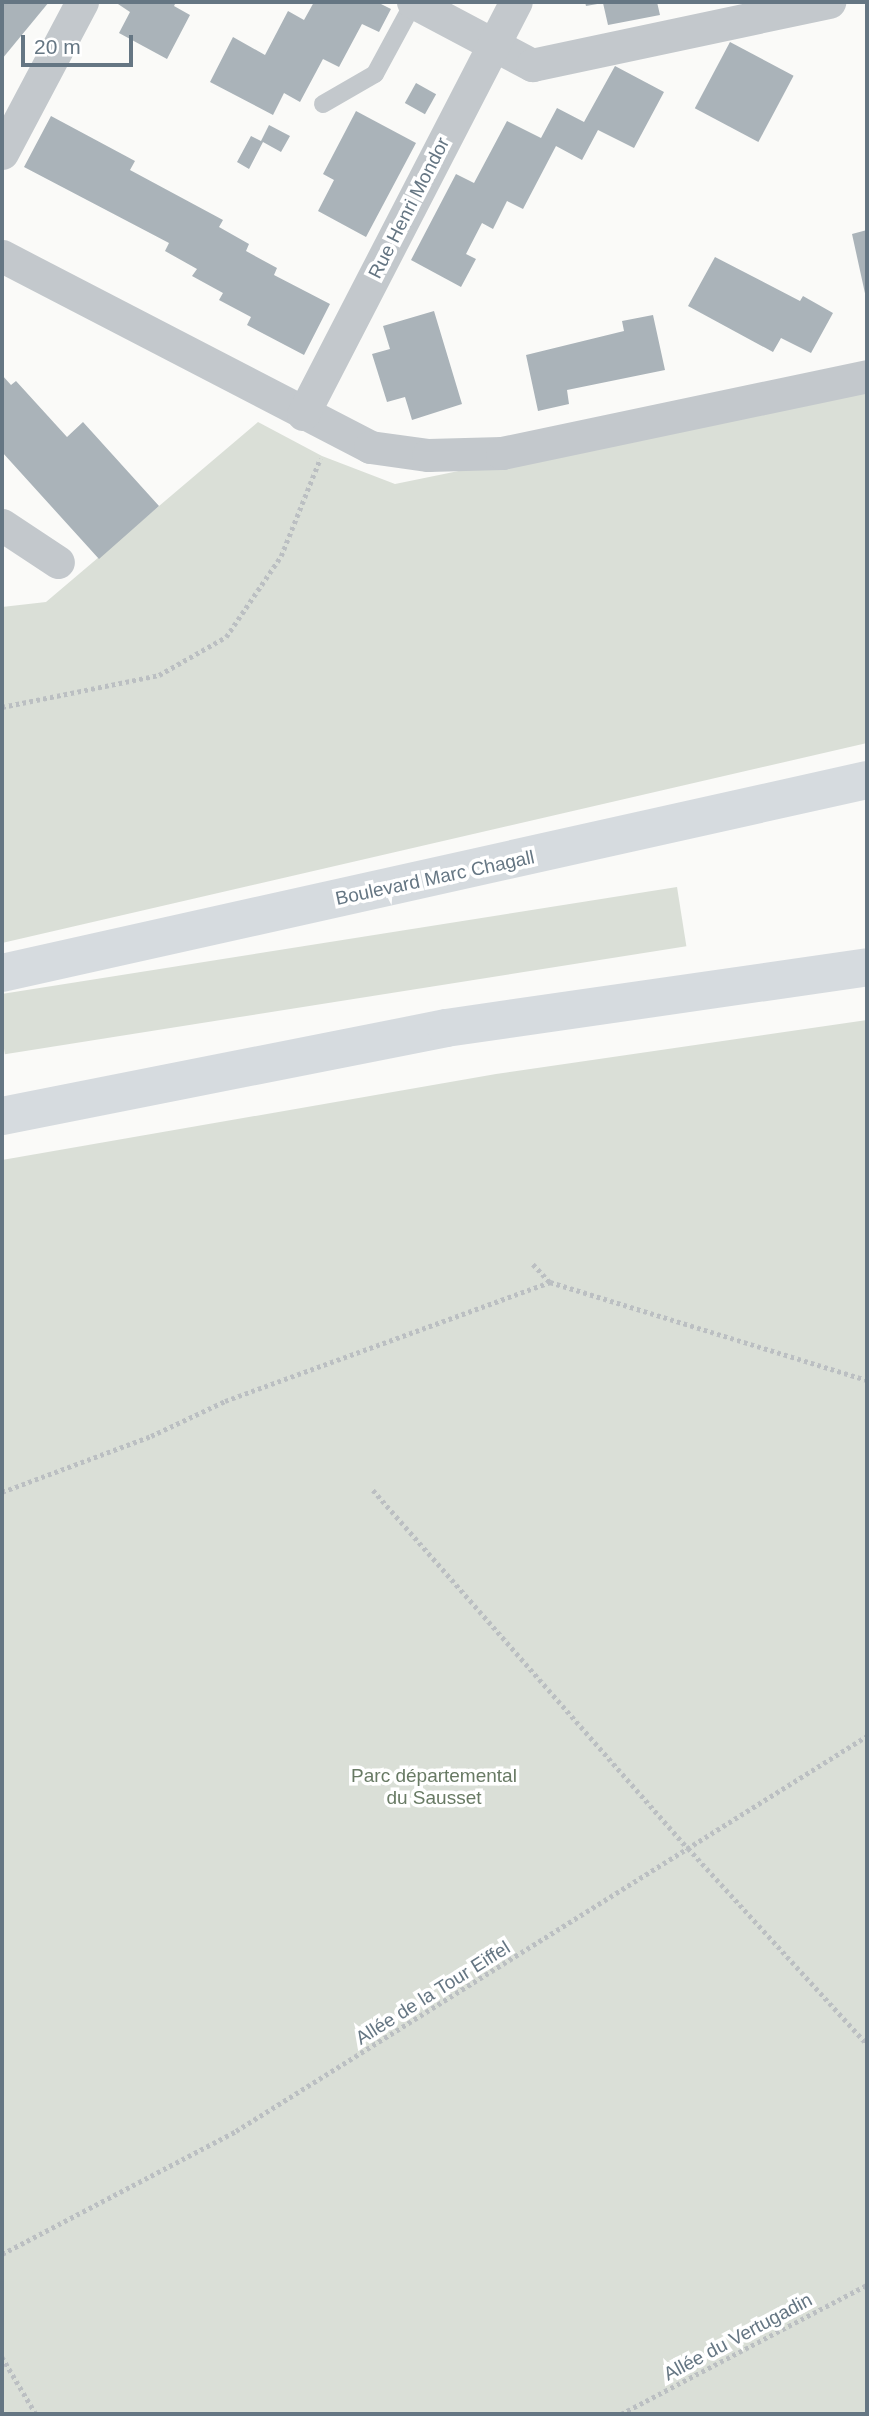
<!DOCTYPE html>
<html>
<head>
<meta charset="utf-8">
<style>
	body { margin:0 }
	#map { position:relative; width:869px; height:2416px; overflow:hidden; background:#fafaf8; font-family:Helvetica,sans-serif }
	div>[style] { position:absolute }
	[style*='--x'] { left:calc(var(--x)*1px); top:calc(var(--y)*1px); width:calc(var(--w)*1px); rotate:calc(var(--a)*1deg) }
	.green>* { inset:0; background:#dadfd7; transform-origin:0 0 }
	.building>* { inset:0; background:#aab3b9; transform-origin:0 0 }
	.path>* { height:4.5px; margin-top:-2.25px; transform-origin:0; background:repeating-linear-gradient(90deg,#bbbfc2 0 3.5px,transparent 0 7px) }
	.service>* { height:18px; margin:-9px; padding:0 9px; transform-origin:9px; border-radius:9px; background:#c3c8cc }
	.minor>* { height:33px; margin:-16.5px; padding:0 16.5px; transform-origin:16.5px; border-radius:16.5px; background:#c3c8cc }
	.trunk>* { height:38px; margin:-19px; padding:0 19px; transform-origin:19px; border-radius:19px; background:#d6dbdf }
	span { translate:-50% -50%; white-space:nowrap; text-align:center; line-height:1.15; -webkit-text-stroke:7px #fff; paint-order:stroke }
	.street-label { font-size:19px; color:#657683 }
	.park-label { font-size:19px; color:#687a64 }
	.frame { position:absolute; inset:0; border:4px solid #657683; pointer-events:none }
	.scale { position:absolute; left:21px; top:35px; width:112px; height:32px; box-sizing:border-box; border:4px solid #657683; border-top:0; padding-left:9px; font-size:21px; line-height:24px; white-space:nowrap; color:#657683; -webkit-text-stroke:5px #fff; paint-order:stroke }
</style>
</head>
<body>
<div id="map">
	<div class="green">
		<div style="clip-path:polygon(867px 388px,867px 743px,2px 943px,2px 607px,46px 602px,258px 422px,322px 456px,395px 484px)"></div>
		<div style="left:677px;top:887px;width:60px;height:690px;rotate:81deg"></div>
		<div style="clip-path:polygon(867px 1020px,867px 2414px,2px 2414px,2px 1160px,496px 1074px)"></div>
	</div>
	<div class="building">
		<div style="clip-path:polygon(2px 2px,49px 2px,2px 59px)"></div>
		<div style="clip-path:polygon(115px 2px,176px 2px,174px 6px,190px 15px,167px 59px,119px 33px,130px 12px)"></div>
		<div style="clip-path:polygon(314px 2px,377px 2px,391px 9px,379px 32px,362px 24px,339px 67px,323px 59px,300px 102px,284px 93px,273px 115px,210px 82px,233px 37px,265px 55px,288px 11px,304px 20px)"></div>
		<div style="clip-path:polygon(585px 2px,657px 2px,660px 15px,608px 25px,603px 3px,586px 6px)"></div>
		<div style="left:730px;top:42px;width:72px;height:75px;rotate:28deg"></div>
		<div style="clip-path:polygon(615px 66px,664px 92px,634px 148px,598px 130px,582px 160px,556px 146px,523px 209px,507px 201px,493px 229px,482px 223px,466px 254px,476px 259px,461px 287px,411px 260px,456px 174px,474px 183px,507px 121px,541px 138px,557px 108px,584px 122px)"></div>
		<div style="left:416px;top:83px;width:23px;height:23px;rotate:29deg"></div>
		<div style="clip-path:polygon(356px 111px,416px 143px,366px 237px,318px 211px,334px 180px,323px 174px)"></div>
		<div style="clip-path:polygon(51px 116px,135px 161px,130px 170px,223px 220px,219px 227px,249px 244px,246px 251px,277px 268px,274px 275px,330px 304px,304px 355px,247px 325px,251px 317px,219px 300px,223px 293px,192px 276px,197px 269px,165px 251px,169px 243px,24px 167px)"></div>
		<div style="clip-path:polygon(269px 125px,290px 136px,281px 152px,263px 142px,249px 169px,237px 162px,251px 136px,261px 141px)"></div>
		<div style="clip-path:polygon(867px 230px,867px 298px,866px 298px,852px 234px)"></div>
		<div style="clip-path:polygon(715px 257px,800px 301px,803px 296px,833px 313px,811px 353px,781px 338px,773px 352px,688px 306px)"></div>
		<div style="clip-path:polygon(434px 311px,462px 404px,412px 420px,405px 397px,387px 402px,372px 354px,390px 349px,383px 326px)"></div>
		<div style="clip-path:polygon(653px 315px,665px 370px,567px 390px,569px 404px,538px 411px,526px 355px,624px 331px,622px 321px)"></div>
		<div style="clip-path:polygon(2px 375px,11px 385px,16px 381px,67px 437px,83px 422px,159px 506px,99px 559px,2px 452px)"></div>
	</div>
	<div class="path">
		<div style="--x:2;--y:707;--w:160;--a:-11.5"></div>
		<div style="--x:159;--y:675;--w:77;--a:-29.6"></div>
		<div style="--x:226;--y:637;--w:98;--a:-55.8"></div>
		<div style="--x:281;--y:556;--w:105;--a:-68.1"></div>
		<div style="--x:533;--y:1264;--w:25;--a:47"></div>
		<div style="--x:550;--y:1282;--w:332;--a:17.2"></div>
		<div style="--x:373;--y:1490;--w:477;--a:48.7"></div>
		<div style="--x:688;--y:1848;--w:265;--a:47.6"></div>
		<div style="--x:2;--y:1492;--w:159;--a:-20.6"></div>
		<div style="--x:151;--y:1436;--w:82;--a:-25.3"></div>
		<div style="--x:225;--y:1401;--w:346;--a:-20.1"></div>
		<div style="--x:2;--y:2254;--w:264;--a:-27.7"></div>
		<div style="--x:236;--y:2131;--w:744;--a:-32.05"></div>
		<div style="--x:2;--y:2357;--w:66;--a:59.2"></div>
		<div style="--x:621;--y:2414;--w:278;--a:-27.7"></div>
	</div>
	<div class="service">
		<div style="--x:323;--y:104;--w:60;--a:-30"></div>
		<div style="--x:375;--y:74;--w:82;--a:-61.6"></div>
	</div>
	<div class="minor">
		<div style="--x:413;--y:2;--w:135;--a:27.9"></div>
		<div style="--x:532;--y:65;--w:304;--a:-12"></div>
		<div style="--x:2;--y:153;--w:171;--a:-62.1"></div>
		<div style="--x:2;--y:256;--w:415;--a:27.4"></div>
		<div style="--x:370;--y:447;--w:59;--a:7.9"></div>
		<div style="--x:428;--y:455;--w:74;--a:-1.5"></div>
		<div style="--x:502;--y:453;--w:373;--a:-11.9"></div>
		<div style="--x:303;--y:414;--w:464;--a:-62.7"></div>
		<div style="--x:2;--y:525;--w:67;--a:33.5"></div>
	</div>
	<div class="trunk">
		<div style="--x:2;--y:973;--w:886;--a:-12.58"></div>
		<div style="--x:2;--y:1116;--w:453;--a:-11.2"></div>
		<div style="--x:446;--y:1028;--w:425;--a:-8.2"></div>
	</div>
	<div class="street-label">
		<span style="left:409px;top:208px;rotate:-63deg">Rue Henri Mondor</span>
		<span style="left:435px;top:878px;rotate:-12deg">Boulevard Marc Chagall</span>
		<span style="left:433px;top:1993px;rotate:-32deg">Allée de la Tour Eiffel</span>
		<span style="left:738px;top:2337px;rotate:-28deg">Allée du Vertugadin</span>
	</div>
	<div class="park-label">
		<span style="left:434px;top:1787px">Parc départemental<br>du Sausset</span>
	</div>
	<div class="frame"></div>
	<div class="scale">20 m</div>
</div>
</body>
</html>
